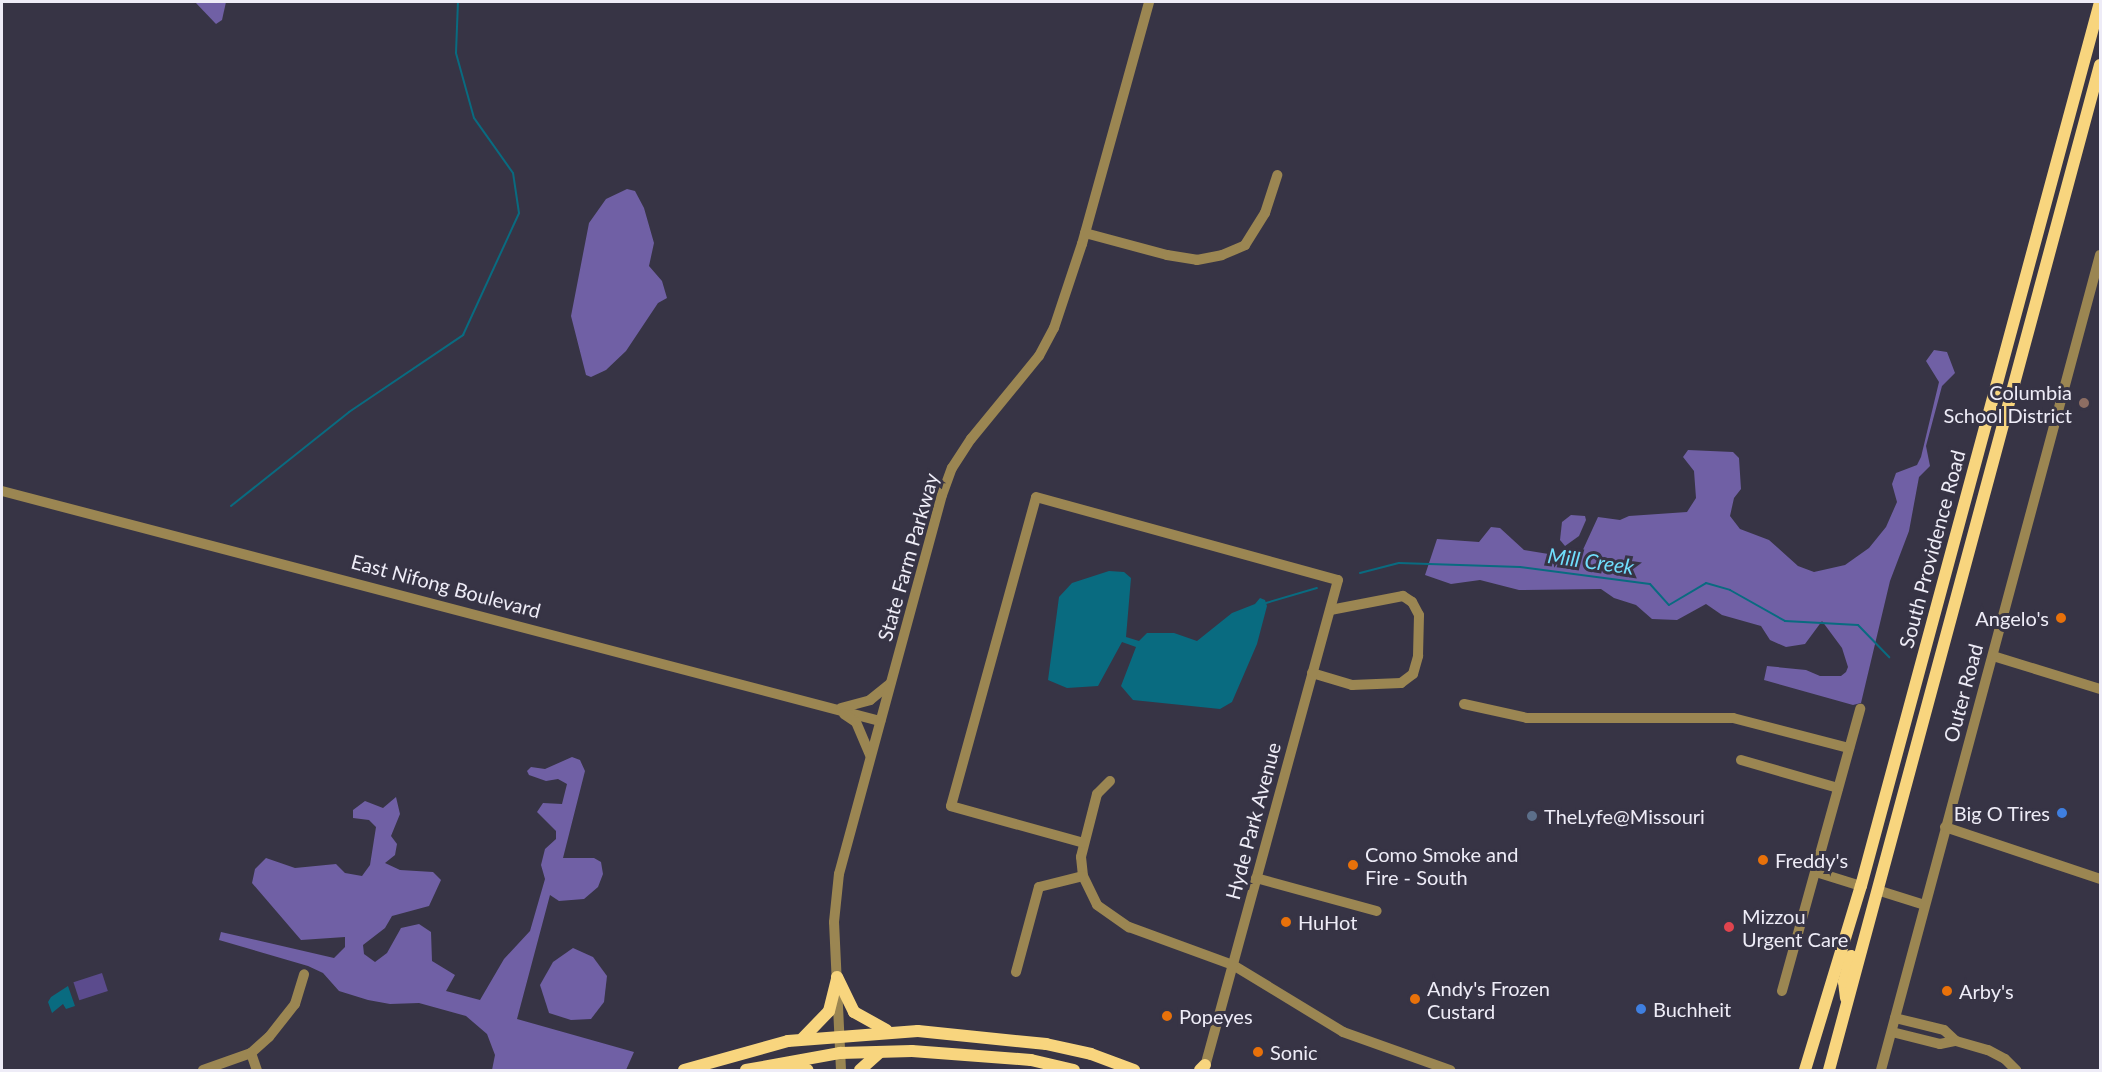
<!DOCTYPE html>
<html>
<head>
<meta charset="utf-8">
<style>
	body { margin:0 }
	#map { position:relative; width:2102px; height:1072px; overflow:hidden; background:#373445; font-family:Lato,sans-serif }
	div>[style] { position:absolute }
	[style*='--x'] { left:calc(var(--x)*1px); top:calc(var(--y)*1px); width:calc(var(--w)*1px); rotate:calc(var(--a)*1deg) }
	.green>* { inset:0; background:#5b4b8d; transform-origin:0 0 }
	.forest>* { inset:0; background:#7060a5 }
	.water>* { inset:0; background:#096b80 }
	.stream>* { height:2px; margin:-1px; padding:0 1px; transform-origin:1px; border-radius:1px; background:#096b80 }
	.minor>* { height:10px; margin:-5px; padding:0 5px; transform-origin:5px; border-radius:5px; background:#9b8652 }
	.major>* { height:12px; margin:-6px; padding:0 6px; transform-origin:6px; border-radius:6px; background:#f8d57e }
	.dots>* { width:16px; height:16px; translate:-50% -50%; box-sizing:border-box; border:3px solid #373445; border-radius:50% }
	span { translate:-50% -50%; white-space:nowrap; text-align:center; line-height:1.15; -webkit-text-stroke:6px #373445; paint-order:stroke }
	.poi-label { font-size:20px; color:#eeecf7 }
	.right { translate:-100% -50%; text-align:right }
	.left { translate:0 -50%; text-align:left }
	.street-label { font-size:20px; color:#eeecf7 }
	.water-label { font-size:21px; color:#70dffd; font-style:italic }
	.frame { position:absolute; inset:0; border:3px solid #eeecf7; pointer-events:none }
</style>
</head>
<body>
<div id="map">
	<div class="green">
		<div style="left:102px;top:973px;width:19px;height:30px;rotate:72deg"></div>
	</div>
	<div class="forest">
		<div style="clip-path:polygon(195px 2px,226px 2px,222px 20px,216px 24px)"></div>
		<div style="clip-path:polygon(627px 189px,635px 191px,644px 208px,654px 243px,649px 266px,662px 281px,667px 298px,658px 303px,626px 351px,606px 370px,591px 377px,586px 375px,571px 316px,589px 223px,606px 199px)"></div>
		<div style="clip-path:polygon(1934px 350px,1947px 352px,1955px 373px,1942px 386px,1926px 446px,1930px 466px,1919px 477px,1909px 531px,1890px 581px,1861px 703px,1853px 705px,1764px 680px,1767px 666px,1806px 670px,1820px 676px,1841px 676px,1846px 672px,1848px 667px,1842px 648px,1822px 621px,1805px 644px,1786px 647px,1770px 640px,1761px 626px,1722px 615px,1706px 604px,1677px 620px,1652px 619px,1636px 605px,1614px 598px,1601px 589px,1519px 590px,1480px 580px,1451px 584px,1425px 575px,1437px 539px,1479px 542px,1491px 527px,1500px 528px,1524px 550px,1573px 558px,1581px 554px,1598px 517px,1620px 520px,1629px 516px,1687px 512px,1696px 498px,1694px 471px,1683px 457px,1688px 450px,1733px 452px,1739px 458px,1741px 489px,1734px 498px,1730px 516px,1740px 529px,1769px 540px,1798px 566px,1814px 572px,1845px 565px,1869px 548px,1886px 527px,1897px 502px,1892px 484px,1896px 473px,1917px 465px,1921px 457px,1939px 382px,1926px 361px)"></div>
		<div style="clip-path:polygon(1571px 515px,1585px 516px,1586px 520px,1579px 536px,1565px 546px,1560px 540px,1562px 522px)"></div>
		<div style="clip-path:polygon(572px 757px,580px 760px,585px 771px,563px 858px,594px 858px,601px 862px,603px 874px,598px 887px,584px 899px,559px 901px,550px 895px,517px 1019px,634px 1052px,626px 1070px,492px 1070px,495px 1055px,487px 1034px,466px 1016px,419px 1003px,390px 1004px,368px 1000px,339px 991px,323px 973px,308px 966px,219px 940px,221px 932px,334px 958px,345px 947px,345px 937px,301px 940px,252px 883px,255px 869px,266px 858px,295px 868px,336px 864px,345px 873px,362px 876px,370px 865px,376px 827px,369px 820px,353px 818px,353px 810px,365px 801px,383px 808px,396px 797px,400px 814px,391px 836px,397px 844px,395px 855px,385px 863px,400px 870px,433px 872px,441px 880px,429px 906px,392px 916px,385px 928px,363px 945px,364px 954px,375px 962px,387px 953px,401px 928px,419px 924px,431px 932px,432px 961px,455px 975px,446px 991px,480px 1000px,504px 959px,530px 931px,545px 879px,541px 865px,545px 849px,556px 839px,556px 831px,537px 812px,543px 803px,562px 804px,567px 784px,558px 779px,546px 781px,529px 775px,527px 771px,531px 767px,545px 769px)"></div>
		<div style="clip-path:polygon(573px 948px,593px 957px,607px 976px,604px 1002px,591px 1019px,571px 1020px,549px 1013px,540px 985px,553px 962px)"></div>
	</div>
	<div class="water">
		<div style="clip-path:polygon(1109px 571px,1124px 572px,1131px 578px,1126px 637px,1139px 641px,1147px 633px,1174px 633px,1197px 641px,1232px 613px,1255px 604px,1260px 598px,1265px 600px,1267px 606px,1257px 644px,1232px 702px,1220px 709px,1133px 700px,1121px 686px,1136px 647px,1122px 642px,1098px 686px,1067px 688px,1048px 680px,1059px 597px,1072px 583px)"></div>
		<div style="clip-path:polygon(68px 986px,75px 1006px,66px 1009px,63px 1004px,52px 1013px,48px 1002px,51px 997px)"></div>
	</div>
	<div class="stream">
		<div style="--x:231;--y:506;--w:151;--a:-38.5"></div>
		<div style="--x:349;--y:412;--w:138;--a:-34"></div>
		<div style="--x:463;--y:335;--w:134;--a:-65.3"></div>
		<div style="--x:519;--y:213;--w:40;--a:-98.5"></div>
		<div style="--x:513;--y:173;--w:67;--a:-125.3"></div>
		<div style="--x:474;--y:118;--w:67;--a:-105.5"></div>
		<div style="--x:456;--y:53;--w:51;--a:-87.8"></div>
		<div style="--x:1360;--y:573;--w:40;--a:-14.4"></div>
		<div style="--x:1399;--y:563;--w:121;--a:1.9"></div>
		<div style="--x:1520;--y:567;--w:131;--a:7.5"></div>
		<div style="--x:1650;--y:584;--w:28;--a:48"></div>
		<div style="--x:1669;--y:605;--w:43;--a:-30.7"></div>
		<div style="--x:1706;--y:583;--w:25;--a:16"></div>
		<div style="--x:1730;--y:590;--w:63;--a:29.4"></div>
		<div style="--x:1785;--y:621;--w:73;--a:3.1"></div>
		<div style="--x:1858;--y:625;--w:45;--a:45.9"></div>
		<div style="--x:1266;--y:603;--w:53;--a:-16.4"></div>
	</div>
	<div class="minor">
		<div style="--x:1085;--y:233;--w:85;--a:15"></div>
		<div style="--x:1167;--y:255;--w:30;--a:9"></div>
		<div style="--x:1197;--y:260;--w:25;--a:-11"></div>
		<div style="--x:1222;--y:255;--w:25;--a:-23"></div>
		<div style="--x:1245;--y:245;--w:38;--a:-58"></div>
		<div style="--x:1265;--y:213;--w:40;--a:-72"></div>
		<div style="--x:2;--y:491;--w:908;--a:14.68"></div>
		<div style="--x:1993;--y:656;--w:112;--a:17.1"></div>
		<div style="--x:1312;--y:673;--w:42;--a:16.7"></div>
		<div style="--x:1352;--y:685;--w:49;--a:-2.3"></div>
		<div style="--x:1401;--y:683;--w:15;--a:-37"></div>
		<div style="--x:1413;--y:674;--w:19;--a:-74"></div>
		<div style="--x:1418;--y:656;--w:41;--a:-88.6"></div>
		<div style="--x:1419;--y:615;--w:15;--a:-118"></div>
		<div style="--x:1412;--y:602;--w:11;--a:-146"></div>
		<div style="--x:1403;--y:596;--w:74;--a:169.1"></div>
		<div style="--x:1464;--y:704;--w:65;--a:12.5"></div>
		<div style="--x:1527;--y:718;--w:206;--a:0"></div>
		<div style="--x:1733;--y:718;--w:120;--a:14.5"></div>
		<div style="--x:841;--y:708;--w:30;--a:-15"></div>
		<div style="--x:870;--y:700;--w:26;--a:-39"></div>
		<div style="--x:844;--y:714;--w:14;--a:34"></div>
		<div style="--x:856;--y:722;--w:36;--a:67"></div>
		<div style="--x:1741;--y:760;--w:101;--a:16.1"></div>
		<div style="--x:1110;--y:781;--w:18;--a:135"></div>
		<div style="--x:1097;--y:794;--w:65;--a:104.3"></div>
		<div style="--x:1081;--y:857;--w:19;--a:84"></div>
		<div style="--x:1083;--y:876;--w:32;--a:64"></div>
		<div style="--x:1097;--y:905;--w:39;--a:35"></div>
		<div style="--x:1129;--y:927;--w:111;--a:20.1"></div>
		<div style="--x:1233;--y:965;--w:129;--a:31.3"></div>
		<div style="--x:1343;--y:1032;--w:114;--a:19.6"></div>
		<div style="--x:1945;--y:827;--w:163;--a:18.5"></div>
		<div style="--x:1084;--y:843;--w:138;--a:-164.5"></div>
		<div style="--x:951;--y:806;--w:320;--a:-74.6"></div>
		<div style="--x:1036;--y:497;--w:313;--a:15.4"></div>
		<div style="--x:1338;--y:580;--w:508;--a:105.29"></div>
		<div style="--x:1816;--y:872;--w:47;--a:17.3"></div>
		<div style="--x:1256;--y:878;--w:125;--a:15.3"></div>
		<div style="--x:1877;--y:890;--w:50;--a:17.4"></div>
		<div style="--x:1016;--y:972;--w:88;--a:-74.9"></div>
		<div style="--x:1039;--y:887;--w:45;--a:-14"></div>
		<div style="--x:1782;--y:991;--w:293;--a:-74.5"></div>
		<div style="--x:1895;--y:1018;--w:50;--a:13.8"></div>
		<div style="--x:1944;--y:1030;--w:16;--a:43"></div>
		<div style="--x:1892;--y:1032;--w:49;--a:14"></div>
		<div style="--x:1940;--y:1044;--w:16;--a:-11"></div>
		<div style="--x:1956;--y:1041;--w:33;--a:16"></div>
		<div style="--x:1988;--y:1050;--w:19;--a:28"></div>
		<div style="--x:2005;--y:1059;--w:16;--a:45"></div>
		<div style="--x:251;--y:1053;--w:18;--a:71"></div>
		<div style="--x:203;--y:1070;--w:51;--a:-19.5"></div>
		<div style="--x:251;--y:1053;--w:24;--a:-42"></div>
		<div style="--x:269;--y:1037;--w:42;--a:-51.8"></div>
		<div style="--x:295;--y:1004;--w:31;--a:-73"></div>
		<div style="--x:841;--y:1070;--w:148;--a:-92.7"></div>
		<div style="--x:834;--y:922;--w:48;--a:-84.1"></div>
		<div style="--x:839;--y:874;--w:393;--a:-74.8"></div>
		<div style="--x:942;--y:495;--w:29;--a:-70"></div>
		<div style="--x:952;--y:468;--w:35;--a:-57"></div>
		<div style="--x:971;--y:439;--w:107;--a:-50.7"></div>
		<div style="--x:1039;--y:356;--w:32;--a:-62"></div>
		<div style="--x:1054;--y:328;--w:89;--a:-71.6"></div>
		<div style="--x:1082;--y:244;--w:251;--a:-74.5"></div>
		<div style="--x:1881;--y:1070;--w:844;--a:-74.96"></div>
	</div>
	<div class="major">
		<div style="--x:837;--y:977;--w:39;--a:64"></div>
		<div style="--x:854;--y:1012;--w:37;--a:29"></div>
		<div style="--x:1846;--y:998;--w:16;--a:-97"></div>
		<div style="--x:1844;--y:982;--w:27;--a:-75"></div>
		<div style="--x:803;--y:1038;--w:37;--a:-46"></div>
		<div style="--x:829;--y:1011;--w:34;--a:-76"></div>
		<div style="--x:786;--y:1065;--w:22;--a:13"></div>
		<div style="--x:684;--y:1070;--w:108;--a:-15.6"></div>
		<div style="--x:788;--y:1041;--w:130;--a:-4.4"></div>
		<div style="--x:918;--y:1031;--w:129;--a:5.8"></div>
		<div style="--x:1046;--y:1044;--w:46;--a:12.5"></div>
		<div style="--x:1091;--y:1054;--w:46;--a:20.4"></div>
		<div style="--x:746;--y:1070;--w:96;--a:-10.3"></div>
		<div style="--x:840;--y:1053;--w:72;--a:-1.6"></div>
		<div style="--x:912;--y:1051;--w:119;--a:4.3"></div>
		<div style="--x:1031;--y:1060;--w:44;--a:13.1"></div>
		<div style="--x:860;--y:1070;--w:27;--a:-42"></div>
		<div style="--x:1200;--y:1070;--w:7;--a:-45"></div>
		<div style="--x:1805;--y:1070;--w:192;--a:-73.1"></div>
		<div style="--x:1861;--y:886;--w:916;--a:-74.87"></div>
		<div style="--x:1829;--y:1070;--w:1041;--a:-74.91"></div>
	</div>
	<div class="dots">
		<div style="left:2084px;top:403px;background:#8d6e63"></div>
		<div style="left:2061px;top:618px;background:#e8710a"></div>
		<div style="left:2062px;top:813px;background:#3f7fe0"></div>
		<div style="left:1532px;top:816px;background:#5c6f8a"></div>
		<div style="left:1763px;top:860px;background:#e8710a"></div>
		<div style="left:1353px;top:865px;background:#e8710a"></div>
		<div style="left:1286px;top:922px;background:#e8710a"></div>
		<div style="left:1729px;top:927px;background:#e0444e"></div>
		<div style="left:1947px;top:991px;background:#e8710a"></div>
		<div style="left:1415px;top:999px;background:#e8710a"></div>
		<div style="left:1641px;top:1009px;background:#3f7fe0"></div>
		<div style="left:1167px;top:1016px;background:#e8710a"></div>
		<div style="left:1258px;top:1052px;background:#e8710a"></div>
	</div>
	<div class="poi-label">
		<span class="right" style="left:2072px;top:404px">Columbia<br>School District</span>
		<span class="right" style="left:2049px;top:618px">Angelo's</span>
		<span class="right" style="left:2050px;top:813px">Big O Tires</span>
		<span class="left" style="left:1544px;top:816px">TheLyfe@Missouri</span>
		<span class="left" style="left:1365px;top:866px">Como Smoke and<br>Fire - South</span>
		<span class="left" style="left:1775px;top:860px">Freddy's</span>
		<span class="left" style="left:1742px;top:928px">Mizzou<br>Urgent Care</span>
		<span class="left" style="left:1298px;top:922px">HuHot</span>
		<span class="left" style="left:1427px;top:1000px">Andy's Frozen<br>Custard</span>
		<span class="left" style="left:1959px;top:991px">Arby's</span>
		<span class="left" style="left:1653px;top:1009px">Buchheit</span>
		<span class="left" style="left:1179px;top:1016px">Popeyes</span>
		<span class="left" style="left:1270px;top:1052px">Sonic</span>
	</div>
	<div class="street-label">
		<span style="left:1932px;top:549px;rotate:-75deg">South Providence Road</span>
		<span style="left:908px;top:557px;rotate:-74deg">State Farm Parkway</span>
		<span style="left:446px;top:586px;rotate:15deg">East Nifong Boulevard</span>
		<span style="left:1963px;top:693px;rotate:-75deg">Outer Road</span>
		<span style="left:1253px;top:821px;rotate:-75deg">Hyde Park Avenue</span>
	</div>
	<div class="water-label">
		<span style="left:1591px;top:561px;rotate:8deg">Mill Creek</span>
	</div>
	<div class="frame"></div>
</div>
</body>
</html>
